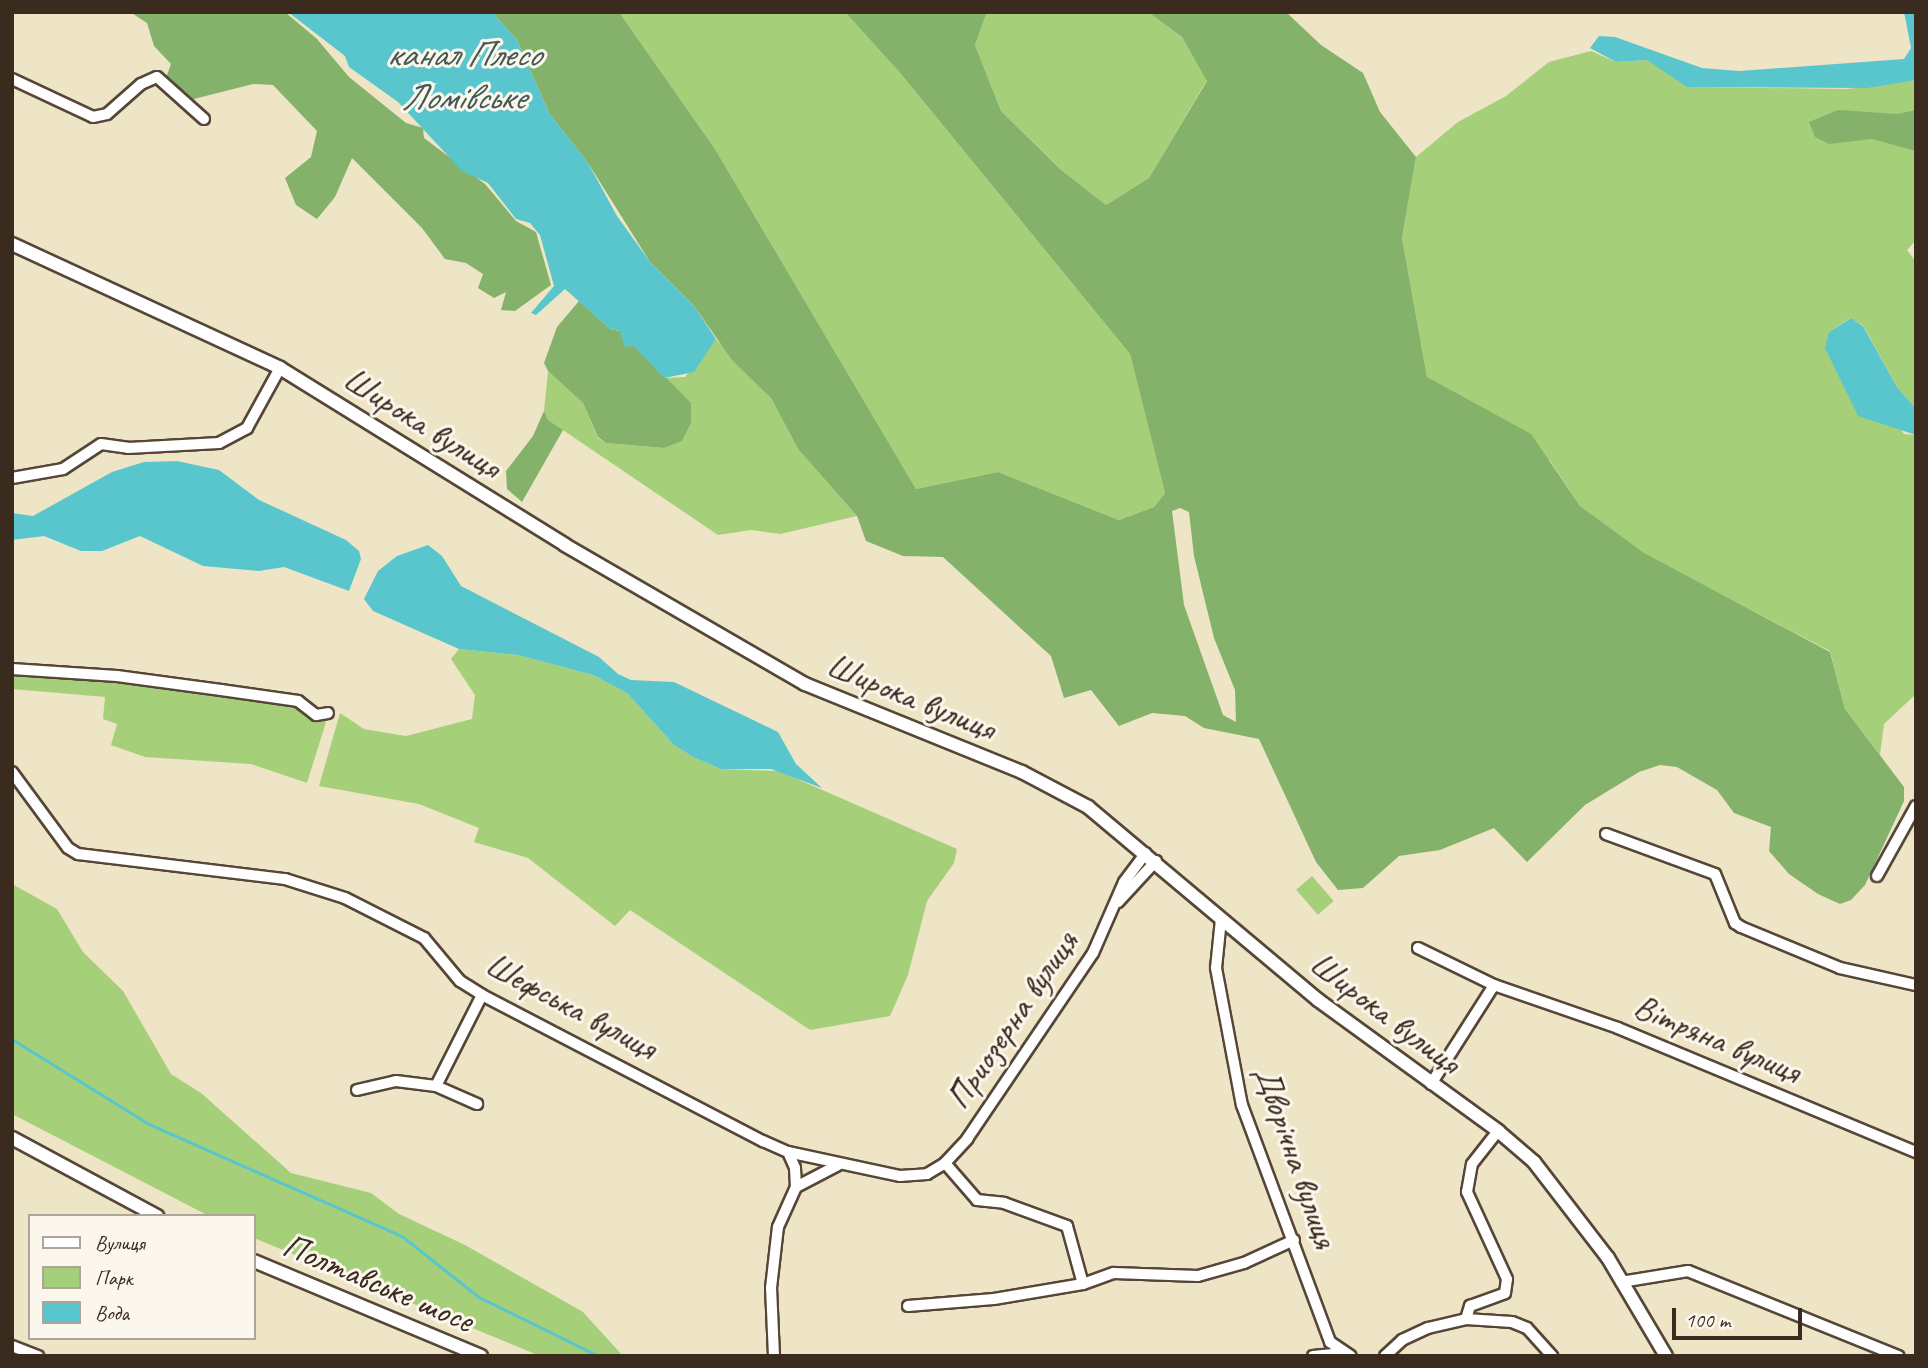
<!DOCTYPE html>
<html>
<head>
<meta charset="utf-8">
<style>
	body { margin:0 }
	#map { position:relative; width:1928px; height:1368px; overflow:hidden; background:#eee4c6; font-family:Caveat,sans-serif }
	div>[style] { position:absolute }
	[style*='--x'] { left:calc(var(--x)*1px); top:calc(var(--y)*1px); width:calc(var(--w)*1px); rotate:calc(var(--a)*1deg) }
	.green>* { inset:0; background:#a6cf7a; transform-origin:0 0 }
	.forest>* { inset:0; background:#84b26a }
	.water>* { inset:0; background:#59c6cd }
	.stream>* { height:2.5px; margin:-1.25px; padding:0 1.25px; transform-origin:1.25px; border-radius:1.25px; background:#59c6cd }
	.roads { filter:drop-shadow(2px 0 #564637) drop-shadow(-2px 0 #564637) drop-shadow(0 2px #564637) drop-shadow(0 -2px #564637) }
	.minor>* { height:10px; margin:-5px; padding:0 5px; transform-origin:5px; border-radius:5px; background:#fff }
	.major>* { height:12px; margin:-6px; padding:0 6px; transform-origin:6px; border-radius:6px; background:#fff }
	span { translate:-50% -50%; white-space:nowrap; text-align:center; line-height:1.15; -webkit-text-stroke:6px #fbf7ec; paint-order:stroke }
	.street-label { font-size:35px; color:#3b2a1e }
	.water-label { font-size:37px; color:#445953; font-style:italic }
	.frame { position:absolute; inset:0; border:14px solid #3b2a1e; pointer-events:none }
	.legend { position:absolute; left:28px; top:1214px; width:228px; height:126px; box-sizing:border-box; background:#fbf7ec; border:2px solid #aea59a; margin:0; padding:9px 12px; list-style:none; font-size:21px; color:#3b2a1e }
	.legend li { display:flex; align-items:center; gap:14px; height:35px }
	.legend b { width:35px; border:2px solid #aea59a }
	.scale { position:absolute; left:1672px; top:1308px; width:130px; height:32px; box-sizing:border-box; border:4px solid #3b2a1e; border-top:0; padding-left:9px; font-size:21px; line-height:24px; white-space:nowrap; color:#3b2a1e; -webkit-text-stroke:5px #fbf7ec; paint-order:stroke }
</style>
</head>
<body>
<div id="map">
	<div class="green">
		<div style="clip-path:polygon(619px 12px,845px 12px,901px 74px,1130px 354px,1165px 493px,1154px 507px,1119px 520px,998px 472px,916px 489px,715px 149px)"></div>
		<div style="clip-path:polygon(987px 12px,1148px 12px,1182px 37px,1207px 80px,1149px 178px,1106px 205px,1060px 169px,1001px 111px,975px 45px)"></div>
		<div style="clip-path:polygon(1591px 51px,1616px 62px,1647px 60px,1693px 87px,1847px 89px,1916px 80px,1916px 240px,1907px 250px,1916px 262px,1916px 409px,1897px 387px,1863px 325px,1850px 318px,1829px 332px,1904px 434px,1916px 435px,1916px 694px,1884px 724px,1880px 755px,1845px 709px,1830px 651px,1644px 554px,1580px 506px,1550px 461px,1427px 377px,1402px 238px,1416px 157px,1458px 122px,1506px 96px,1549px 62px)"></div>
		<div style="clip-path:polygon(716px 339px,771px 398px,798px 449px,857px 516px,780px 534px,751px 530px,718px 535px,548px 420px,544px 411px,548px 371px,583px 403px,598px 438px,606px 443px,664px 448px,682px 440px,691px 423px,690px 403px,664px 378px,685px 377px)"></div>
		<div style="clip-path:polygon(459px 649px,518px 655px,593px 675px,627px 693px,674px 745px,693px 757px,721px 769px,779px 771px,957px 849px,954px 863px,927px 901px,908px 975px,890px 1016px,810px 1030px,630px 910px,615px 926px,528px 858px,474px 842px,479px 828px,419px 804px,319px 786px,340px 713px,364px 729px,406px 736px,472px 719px,475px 695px,451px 659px)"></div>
		<div style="clip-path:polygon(12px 672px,299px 703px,326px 722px,307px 783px,251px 764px,145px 757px,111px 745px,117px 724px,103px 719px,105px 697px,12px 689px)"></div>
		<div style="left:1312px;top:876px;width:33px;height:21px;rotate:49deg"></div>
		<div style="clip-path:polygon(12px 884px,57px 909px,83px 952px,123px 991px,171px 1074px,201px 1093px,291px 1173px,371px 1193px,399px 1214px,465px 1245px,583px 1312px,623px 1356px,540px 1356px,254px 1238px,254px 1216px,209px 1216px,12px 1114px)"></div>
	</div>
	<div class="forest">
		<div style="clip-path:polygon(130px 12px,285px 12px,317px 39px,349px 77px,406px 123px,423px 128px,424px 138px,485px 184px,516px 221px,536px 232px,551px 285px,515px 311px,501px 310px,506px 292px,494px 298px,478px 288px,483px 274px,466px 263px,445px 259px,422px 228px,352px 158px,335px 197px,317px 219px,296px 205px,285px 178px,311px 157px,317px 131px,273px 85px,253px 84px,190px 100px,166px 78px,171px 64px,154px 46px,147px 23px)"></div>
		<div style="clip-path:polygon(evenodd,492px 12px,619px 12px,715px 149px,916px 489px,998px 472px,1119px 520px,1154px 507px,1165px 493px,1130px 354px,901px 74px,845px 12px,987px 12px,975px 45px,1001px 111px,1060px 169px,1106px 205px,1149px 178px,1207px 81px,1182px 37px,1148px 12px,1286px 12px,1321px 45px,1363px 73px,1380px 112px,1416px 157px,1402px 238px,1427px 377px,1531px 434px,1580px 506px,1644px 553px,1830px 652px,1845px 709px,1904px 787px,1904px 801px,1865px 885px,1851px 900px,1840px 904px,1818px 894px,1789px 874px,1769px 851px,1771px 827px,1734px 813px,1717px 790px,1677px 767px,1660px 765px,1639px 772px,1585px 805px,1527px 862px,1494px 828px,1440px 850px,1399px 856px,1363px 888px,1338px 890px,1316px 862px,1259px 739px,1204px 728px,1185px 716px,1152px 713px,1119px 726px,1091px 690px,1064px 698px,1051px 656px,943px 557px,903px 556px,866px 541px,857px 516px,798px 449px,771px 398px,732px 360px,694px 306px,650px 262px,588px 163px,549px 113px,517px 40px,492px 12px,1180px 508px,1189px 512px,1194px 556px,1214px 638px,1235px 690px,1236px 722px,1223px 715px,1184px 605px,1172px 511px,1180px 508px)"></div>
		<div style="clip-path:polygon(1838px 110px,1897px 114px,1916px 110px,1916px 151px,1872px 139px,1829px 144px,1815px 137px,1809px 122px)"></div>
		<div style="clip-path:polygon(579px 301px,610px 329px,620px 331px,691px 403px,691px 423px,682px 441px,664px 448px,606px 443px,598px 437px,583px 403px,548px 371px,544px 363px,557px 327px)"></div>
		<div style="clip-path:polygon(544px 411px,548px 420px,563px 430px,522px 502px,507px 489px,506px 471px,533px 436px)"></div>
	</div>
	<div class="water">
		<div style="clip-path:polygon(288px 12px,492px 12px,517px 40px,549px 113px,588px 163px,617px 216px,650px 262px,694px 306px,716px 339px,694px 372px,664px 378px,634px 346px,625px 347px,620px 331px,610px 329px,565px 289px,536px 315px,531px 313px,554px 286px,540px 235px,530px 223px,516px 219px,488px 183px,462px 171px,398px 102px,349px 67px,345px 56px)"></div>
		<div style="clip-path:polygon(1904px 12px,1916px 12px,1916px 80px,1867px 88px,1687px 87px,1647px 60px,1616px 62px,1590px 48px,1599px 36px,1615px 37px,1702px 68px,1739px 71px,1904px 59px,1911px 48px)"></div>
		<div style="clip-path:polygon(1851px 318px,1863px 326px,1897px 387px,1916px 409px,1916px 435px,1858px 416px,1825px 348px,1829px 332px)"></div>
		<div style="clip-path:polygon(177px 461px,219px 470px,259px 500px,346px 540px,359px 551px,361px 559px,349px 591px,284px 567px,259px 571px,203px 566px,140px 536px,102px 551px,81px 551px,44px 536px,12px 540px,12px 513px,33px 516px,112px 472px,144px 462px)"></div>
		<div style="clip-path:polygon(428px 545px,442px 556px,461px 586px,599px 657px,618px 674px,631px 680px,674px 682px,778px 732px,796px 764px,822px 788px,771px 769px,721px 769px,693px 757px,674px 745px,627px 693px,593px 675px,518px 655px,459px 649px,373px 611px,364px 599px,378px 571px,397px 556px)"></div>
	</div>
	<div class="stream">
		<div style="--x:12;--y:1039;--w:161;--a:31.8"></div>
		<div style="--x:149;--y:1124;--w:277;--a:23.9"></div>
		<div style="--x:402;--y:1236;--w:98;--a:38.4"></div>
		<div style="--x:479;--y:1297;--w:134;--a:26.2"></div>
	</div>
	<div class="roads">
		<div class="minor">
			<div style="--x:12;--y:79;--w:89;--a:25.1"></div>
			<div style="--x:93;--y:117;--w:14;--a:-12"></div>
			<div style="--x:107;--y:114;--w:45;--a:-41.4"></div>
			<div style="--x:141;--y:84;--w:17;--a:-24"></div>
			<div style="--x:157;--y:77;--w:63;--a:41.8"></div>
			<div style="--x:12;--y:478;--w:52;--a:-10"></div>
			<div style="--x:63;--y:469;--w:45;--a:-33.3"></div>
			<div style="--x:101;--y:444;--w:27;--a:8"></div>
			<div style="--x:128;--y:448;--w:91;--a:-3.1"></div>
			<div style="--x:219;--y:443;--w:32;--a:-28"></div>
			<div style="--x:247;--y:428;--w:68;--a:-61.2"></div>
			<div style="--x:12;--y:669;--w:105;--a:3.8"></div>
			<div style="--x:117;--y:676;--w:105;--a:7.7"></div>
			<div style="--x:221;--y:690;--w:78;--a:8.1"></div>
			<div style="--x:298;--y:701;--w:23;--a:38"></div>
			<div style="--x:316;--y:715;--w:12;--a:-9"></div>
			<div style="--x:12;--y:772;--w:94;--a:53.6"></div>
			<div style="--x:68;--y:848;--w:12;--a:31"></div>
			<div style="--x:78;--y:854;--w:209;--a:6.9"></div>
			<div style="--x:285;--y:879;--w:63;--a:17.6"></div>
			<div style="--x:345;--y:898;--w:89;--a:26.9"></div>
			<div style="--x:424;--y:938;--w:56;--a:50.1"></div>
			<div style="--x:460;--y:981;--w:26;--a:32"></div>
			<div style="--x:482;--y:995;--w:317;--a:27.5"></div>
			<div style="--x:763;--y:1141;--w:27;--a:24"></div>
			<div style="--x:788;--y:1152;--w:115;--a:12.1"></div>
			<div style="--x:900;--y:1176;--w:27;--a:-4"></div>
			<div style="--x:927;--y:1174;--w:21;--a:-31"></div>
			<div style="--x:945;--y:1163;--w:33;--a:-47"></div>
			<div style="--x:967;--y:1139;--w:225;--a:-55.9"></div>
			<div style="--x:1093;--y:953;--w:77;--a:-66.4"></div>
			<div style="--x:1124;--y:882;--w:36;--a:-53"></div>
			<div style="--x:1606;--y:834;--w:116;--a:20.2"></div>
			<div style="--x:1715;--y:874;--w:53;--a:67.8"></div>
			<div style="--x:1735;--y:923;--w:7;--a:34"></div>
			<div style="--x:1741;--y:927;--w:107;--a:22.5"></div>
			<div style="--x:1840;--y:968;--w:78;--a:12.6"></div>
			<div style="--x:1877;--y:876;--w:80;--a:-60.9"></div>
			<div style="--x:1118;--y:902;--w:56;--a:-47.2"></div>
			<div style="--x:1221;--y:919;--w:49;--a:95.8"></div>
			<div style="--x:1216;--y:968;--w:139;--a:79.3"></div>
			<div style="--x:1242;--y:1105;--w:253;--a:69.6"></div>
			<div style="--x:1330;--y:1342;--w:25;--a:34"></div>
			<div style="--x:1418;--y:948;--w:85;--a:26"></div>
			<div style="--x:1494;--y:985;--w:131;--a:19.1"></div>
			<div style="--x:1618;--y:1028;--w:323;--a:22.6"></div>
			<div style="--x:1431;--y:1084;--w:117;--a:-57.5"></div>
			<div style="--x:436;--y:1086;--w:102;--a:-63.2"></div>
			<div style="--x:357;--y:1090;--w:40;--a:-13"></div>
			<div style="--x:396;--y:1081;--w:40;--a:7.1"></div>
			<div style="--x:436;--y:1086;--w:45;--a:23.7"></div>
			<div style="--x:788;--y:1152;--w:17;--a:66"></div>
			<div style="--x:795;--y:1168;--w:19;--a:87"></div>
			<div style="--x:945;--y:1163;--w:49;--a:49.1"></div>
			<div style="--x:977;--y:1200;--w:27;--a:6"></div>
			<div style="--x:1004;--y:1203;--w:67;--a:20.1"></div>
			<div style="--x:1067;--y:1226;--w:60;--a:74.6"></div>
			<div style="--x:1621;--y:1282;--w:68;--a:-9.3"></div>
			<div style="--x:1688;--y:1271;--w:227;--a:22"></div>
			<div style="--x:908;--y:1306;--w:86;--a:-4.7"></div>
			<div style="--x:994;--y:1299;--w:90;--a:-9.6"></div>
			<div style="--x:1083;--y:1284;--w:33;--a:-20"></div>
			<div style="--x:1114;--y:1273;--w:84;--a:2"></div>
			<div style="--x:1198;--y:1276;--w:48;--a:-15.8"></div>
			<div style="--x:1244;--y:1263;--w:55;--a:-24.7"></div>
			<div style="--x:1466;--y:1319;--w:14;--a:-73"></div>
			<div style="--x:1470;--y:1306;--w:37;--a:-20"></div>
			<div style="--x:1505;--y:1293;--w:14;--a:-82"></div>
			<div style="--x:1507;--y:1279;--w:96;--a:-114.7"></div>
			<div style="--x:1467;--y:1192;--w:28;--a:-80"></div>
			<div style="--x:1472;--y:1164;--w:42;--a:-51.8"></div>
			<div style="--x:12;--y:1346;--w:28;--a:21"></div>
			<div style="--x:774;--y:1356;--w:68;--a:-92.5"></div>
			<div style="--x:771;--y:1288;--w:61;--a:-83.5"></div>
			<div style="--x:778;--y:1227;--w:44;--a:-65.8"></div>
			<div style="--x:796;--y:1187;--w:47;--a:-27.6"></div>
			<div style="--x:1313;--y:1356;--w:30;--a:-6"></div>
			<div style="--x:1385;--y:1356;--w:23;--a:-43"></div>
			<div style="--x:1402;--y:1340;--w:29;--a:-25"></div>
			<div style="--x:1428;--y:1328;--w:39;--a:-13"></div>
			<div style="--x:1466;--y:1319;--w:46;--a:3.7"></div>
			<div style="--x:1512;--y:1322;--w:16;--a:22"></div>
			<div style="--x:1527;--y:1328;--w:38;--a:48"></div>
		</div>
		<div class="major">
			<div style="--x:12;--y:244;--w:295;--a:24.8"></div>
			<div style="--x:280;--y:368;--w:335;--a:31.8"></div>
			<div style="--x:565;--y:545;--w:277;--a:30.1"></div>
			<div style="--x:805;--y:684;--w:234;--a:22.1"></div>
			<div style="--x:1022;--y:772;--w:75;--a:27.9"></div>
			<div style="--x:1088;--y:807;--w:300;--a:40"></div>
			<div style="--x:1318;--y:1000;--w:223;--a:36"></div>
			<div style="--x:1498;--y:1131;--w:48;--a:40.7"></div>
			<div style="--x:1534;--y:1162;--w:121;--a:52.4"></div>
			<div style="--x:1608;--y:1258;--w:114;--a:59.4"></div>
			<div style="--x:12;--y:1138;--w:165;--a:28.3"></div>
			<div style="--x:254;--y:1261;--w:246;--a:22.7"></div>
		</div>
	</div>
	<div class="street-label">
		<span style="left:422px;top:423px;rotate:32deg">Широка вулиця</span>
		<span style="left:911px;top:697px;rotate:22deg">Широка вулиця</span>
		<span style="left:571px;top:1006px;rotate:28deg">Шефська вулиця</span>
		<span style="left:1385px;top:1013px;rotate:37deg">Широка вулиця</span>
		<span style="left:1012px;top:1020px;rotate:-56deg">Приозерна вулиця</span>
		<span style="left:1717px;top:1039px;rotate:23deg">Вітряна вулиця</span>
		<span style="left:1296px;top:1157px;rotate:71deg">Дворічна вулиця</span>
		<span style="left:378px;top:1283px;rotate:23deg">Полтавське шосе</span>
	</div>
	<div class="water-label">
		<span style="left:463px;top:76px">канал Плесо<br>Ломівське</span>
	</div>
	<div class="frame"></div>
	<ul class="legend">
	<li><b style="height:9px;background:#fff"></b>Вулиця</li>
	<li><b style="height:19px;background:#a6cf7a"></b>Парк</li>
	<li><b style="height:19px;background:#59c6cd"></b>Вода</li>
	</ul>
	<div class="scale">100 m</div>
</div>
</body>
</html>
